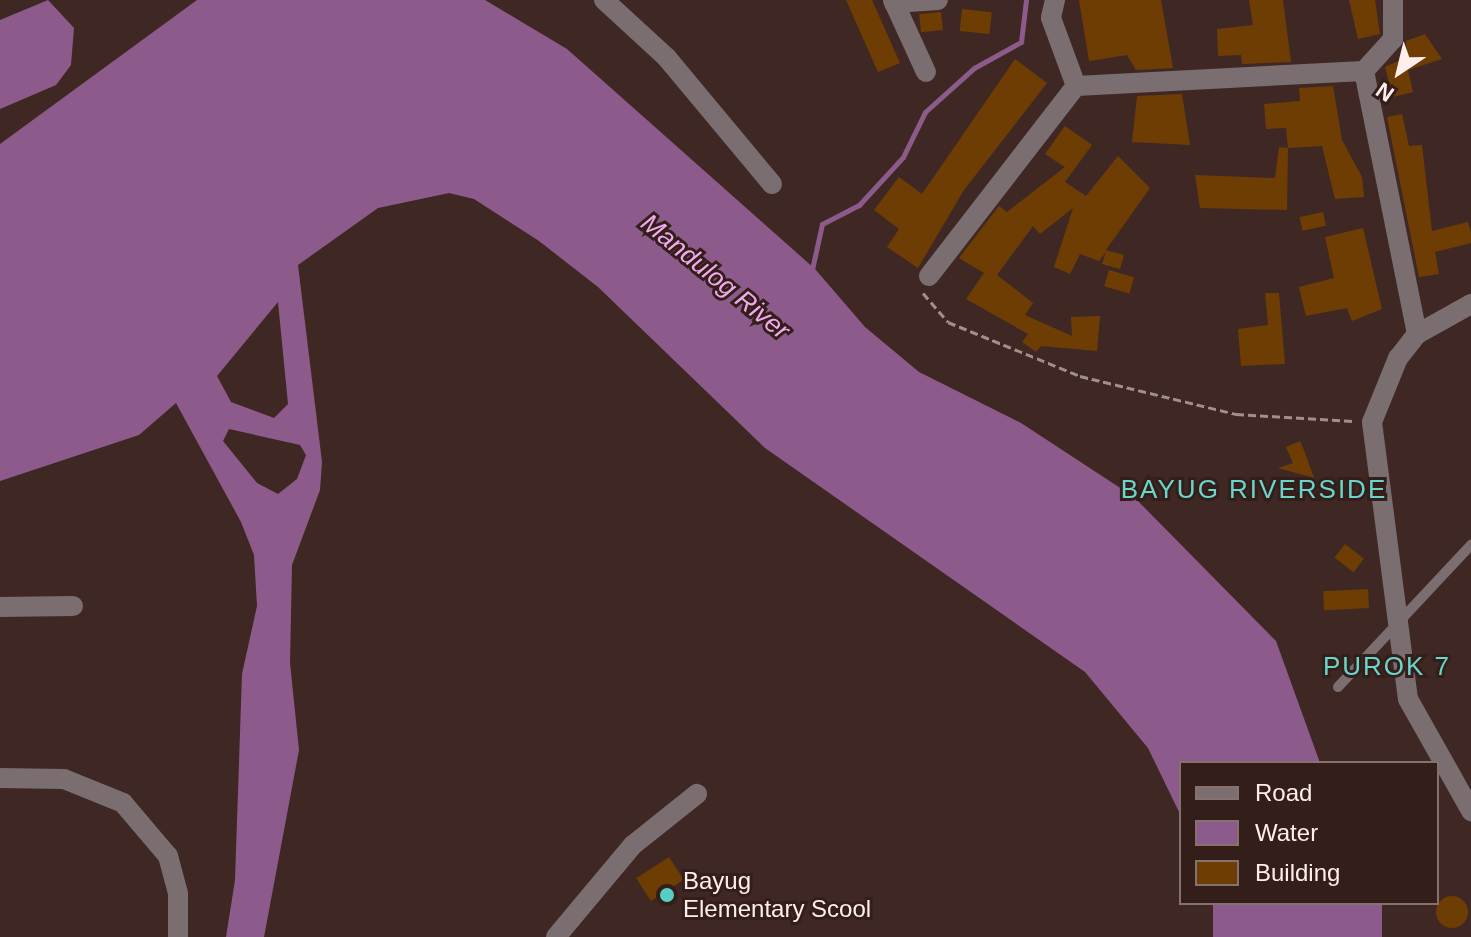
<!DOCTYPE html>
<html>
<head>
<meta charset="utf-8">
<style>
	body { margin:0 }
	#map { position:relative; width:1471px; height:937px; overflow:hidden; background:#3f2824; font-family:Arial,sans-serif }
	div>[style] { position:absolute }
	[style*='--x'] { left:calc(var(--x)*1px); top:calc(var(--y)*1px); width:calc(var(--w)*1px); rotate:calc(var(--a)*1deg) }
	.water>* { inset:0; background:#8d5b8b; transform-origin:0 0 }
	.stream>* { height:5px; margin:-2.5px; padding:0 2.5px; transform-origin:2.5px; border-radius:2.5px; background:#8d5b8b }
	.building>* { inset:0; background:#6e3d04; transform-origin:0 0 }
	.round { border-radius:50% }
	.path>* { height:3px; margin-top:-1.5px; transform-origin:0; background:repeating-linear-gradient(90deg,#a28e8b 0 8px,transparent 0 12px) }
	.lane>* { height:10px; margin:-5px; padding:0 5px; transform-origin:5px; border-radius:5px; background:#7a6e71 }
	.street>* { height:20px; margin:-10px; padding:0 10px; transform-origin:10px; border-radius:10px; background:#7a6e71 }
	.dots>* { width:22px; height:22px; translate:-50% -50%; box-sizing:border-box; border:4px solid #341e1a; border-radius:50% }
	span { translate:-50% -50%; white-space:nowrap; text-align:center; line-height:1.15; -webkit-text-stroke:6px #341e1a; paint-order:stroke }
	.poi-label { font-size:24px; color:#ffeeeb }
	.left { translate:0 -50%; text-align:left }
	.water-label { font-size:26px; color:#f2aaef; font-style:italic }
	.neighbourhood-label { font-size:26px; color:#6ad5ca; letter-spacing:2px }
	.legend { position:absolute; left:1179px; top:761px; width:260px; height:144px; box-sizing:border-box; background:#341e1a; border:2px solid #85716e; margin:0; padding:10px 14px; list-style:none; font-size:24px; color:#ffeeeb }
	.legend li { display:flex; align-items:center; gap:16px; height:40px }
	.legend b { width:40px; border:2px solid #85716e }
	.north { position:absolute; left:1359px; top:32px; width:80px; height:80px; -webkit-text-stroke:6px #341e1a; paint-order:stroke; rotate:215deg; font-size:22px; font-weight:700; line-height:32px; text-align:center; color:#ffeeeb }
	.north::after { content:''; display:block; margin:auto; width:28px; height:36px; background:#ffeeeb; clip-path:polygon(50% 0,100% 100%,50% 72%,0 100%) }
</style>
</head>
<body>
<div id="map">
	<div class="water">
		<div style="clip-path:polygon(48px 0,74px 28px,71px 65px,56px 85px,0 109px,0 20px)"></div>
		<div style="clip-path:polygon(evenodd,197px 0,485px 0,567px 49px,815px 269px,865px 327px,919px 372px,1021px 423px,1134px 497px,1276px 641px,1320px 763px,1181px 763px,1181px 816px,1148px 748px,1085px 672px,765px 448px,598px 287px,539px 241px,474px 199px,449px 193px,378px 208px,298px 265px,322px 462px,320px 490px,292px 565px,290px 663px,299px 750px,264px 937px,226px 937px,235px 880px,242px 674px,257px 606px,254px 555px,241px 522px,176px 403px,139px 435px,0 481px,0 144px,197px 0,278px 302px,288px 404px,274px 418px,231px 402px,217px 376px,278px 302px,197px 0,229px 429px,300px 445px,306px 455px,297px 479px,278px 494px,257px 483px,223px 441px,229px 429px)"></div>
		<div style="left:1213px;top:903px;width:169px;height:36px"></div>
	</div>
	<div class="stream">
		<div style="--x:811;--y:274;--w:51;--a:-77.6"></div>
		<div style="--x:822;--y:224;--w:42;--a:-27.2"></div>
		<div style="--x:859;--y:205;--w:65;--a:-47.5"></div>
		<div style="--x:903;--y:157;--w:50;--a:-63.9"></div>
		<div style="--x:925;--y:112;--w:66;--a:-41.9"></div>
		<div style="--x:974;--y:68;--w:54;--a:-29"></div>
		<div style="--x:1021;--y:42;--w:42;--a:-83.2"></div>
	</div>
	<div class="building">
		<div style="clip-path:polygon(846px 0,872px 0,900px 63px,878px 72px)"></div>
		<div style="clip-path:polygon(1079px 0,1161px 0,1173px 68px,1136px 70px,1127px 55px,1089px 61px)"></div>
		<div style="clip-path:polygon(1249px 0,1283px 0,1291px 62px,1242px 64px,1241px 55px,1218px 56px,1217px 29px,1253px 25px)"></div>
		<div style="clip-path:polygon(1349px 0,1375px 0,1380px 34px,1358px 39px)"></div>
		<div style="left:962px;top:9px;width:30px;height:22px;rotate:6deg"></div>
		<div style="left:941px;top:12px;width:18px;height:22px;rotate:84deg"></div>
		<div style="clip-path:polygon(1425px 34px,1442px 59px,1408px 70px,1413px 92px,1393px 97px,1385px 67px,1407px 57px,1406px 41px)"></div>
		<div style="clip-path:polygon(1015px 59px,1047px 83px,964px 190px,918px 268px,887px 247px,899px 229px,874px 210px,899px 177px,922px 194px)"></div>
		<div style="clip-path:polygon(1333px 86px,1342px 140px,1362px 177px,1364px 197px,1335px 199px,1322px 146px,1288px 148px,1287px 210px,1200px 208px,1195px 175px,1275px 178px,1279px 147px,1288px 148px,1286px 128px,1266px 129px,1264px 104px,1300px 101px,1299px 88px)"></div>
		<div style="clip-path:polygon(1182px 94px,1190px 145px,1132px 142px,1137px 96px)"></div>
		<div style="clip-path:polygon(1402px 114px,1409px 146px,1422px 145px,1432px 231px,1468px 222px,1471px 232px,1471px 243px,1435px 252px,1439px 274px,1419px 277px,1387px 117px)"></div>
		<div style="clip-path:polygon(1065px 126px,1092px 145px,1065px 182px,1086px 196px,1118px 156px,1150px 188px,1106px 250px,1124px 255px,1120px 269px,1102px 264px,1106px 252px,1099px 261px,1080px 254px,1070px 274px,1054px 267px,1073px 208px,1040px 234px,1033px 226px,997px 275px,1033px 303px,1025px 315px,1072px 336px,1071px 317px,1100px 316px,1097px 351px,1041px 346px,1036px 352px,1022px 342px,1028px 334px,966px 299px,984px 273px,959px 258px,999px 206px,1007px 212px,1065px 167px,1045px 154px)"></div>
		<div style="left:1323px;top:212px;width:14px;height:24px;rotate:78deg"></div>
		<div style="clip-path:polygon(1363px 228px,1382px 309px,1352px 321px,1347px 308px,1306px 316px,1299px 287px,1334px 278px,1325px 237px)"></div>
		<div style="left:1109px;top:270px;width:26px;height:17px;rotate:16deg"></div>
		<div style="clip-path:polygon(1265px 293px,1279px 293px,1285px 364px,1241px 366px,1238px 329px,1268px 325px)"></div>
		<div style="clip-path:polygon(1300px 441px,1304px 450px,1314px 478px,1278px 468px,1293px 463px,1286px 447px)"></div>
		<div style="left:1345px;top:544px;width:24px;height:17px;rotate:38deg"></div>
		<div style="left:1368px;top:589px;width:19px;height:45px;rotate:87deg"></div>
		<div style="left:669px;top:857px;width:27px;height:39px;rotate:57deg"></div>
		<div class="round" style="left:1436px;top:896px;width:32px;height:32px"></div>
	</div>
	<div class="path">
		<div style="--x:923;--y:293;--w:38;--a:49"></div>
		<div style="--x:948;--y:322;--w:143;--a:22.2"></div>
		<div style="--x:1080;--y:376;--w:161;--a:13.7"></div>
		<div style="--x:1236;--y:414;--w:117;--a:3.4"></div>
	</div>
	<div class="lane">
		<div style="--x:1338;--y:687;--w:195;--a:-46.9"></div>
	</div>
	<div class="street">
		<div style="--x:604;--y:0;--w:86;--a:42.6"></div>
		<div style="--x:667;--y:58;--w:164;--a:50.2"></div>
		<div style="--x:893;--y:0;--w:79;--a:65.4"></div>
		<div style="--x:1055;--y:0;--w:18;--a:103"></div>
		<div style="--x:1051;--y:18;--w:72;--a:69.8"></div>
		<div style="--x:894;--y:3;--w:44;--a:-3.9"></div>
		<div style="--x:1364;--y:71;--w:268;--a:78.6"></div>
		<div style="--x:929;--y:276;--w:240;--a:-52.3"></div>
		<div style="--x:1076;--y:86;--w:288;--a:-3"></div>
		<div style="--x:1364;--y:71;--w:43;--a:-47.8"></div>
		<div style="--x:1393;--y:39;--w:39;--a:-90"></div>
		<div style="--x:1471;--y:304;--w:62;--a:150.9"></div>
		<div style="--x:1417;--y:334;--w:31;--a:128"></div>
		<div style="--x:1398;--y:358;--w:69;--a:112.1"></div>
		<div style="--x:1372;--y:422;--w:279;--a:82.6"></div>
		<div style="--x:1408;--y:699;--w:129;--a:60.6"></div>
		<div style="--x:0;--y:607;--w:73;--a:-0.8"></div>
		<div style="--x:0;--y:778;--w:64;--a:0.9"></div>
		<div style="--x:64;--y:779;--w:64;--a:22.1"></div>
		<div style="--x:123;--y:803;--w:70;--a:49.7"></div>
		<div style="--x:168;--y:856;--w:38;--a:75"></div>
		<div style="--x:178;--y:893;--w:44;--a:90"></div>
		<div style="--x:556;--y:937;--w:120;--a:-50.1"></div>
		<div style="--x:633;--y:845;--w:82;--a:-38.6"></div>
	</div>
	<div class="dots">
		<div style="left:667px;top:895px;background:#56cec3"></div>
	</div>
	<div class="poi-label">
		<span class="left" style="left:683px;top:895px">Bayug<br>Elementary Scool</span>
	</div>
	<div class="water-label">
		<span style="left:715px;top:277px;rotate:39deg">Mandulog River</span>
	</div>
	<div class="neighbourhood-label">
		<span style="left:1254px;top:490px">BAYUG RIVERSIDE</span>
		<span style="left:1387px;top:667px">PUROK 7</span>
	</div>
	<ul class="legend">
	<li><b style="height:10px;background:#7a6e71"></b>Road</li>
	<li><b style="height:22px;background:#8d5b8b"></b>Water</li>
	<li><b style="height:22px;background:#6e3d04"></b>Building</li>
	</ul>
	<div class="north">N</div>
</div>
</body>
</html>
